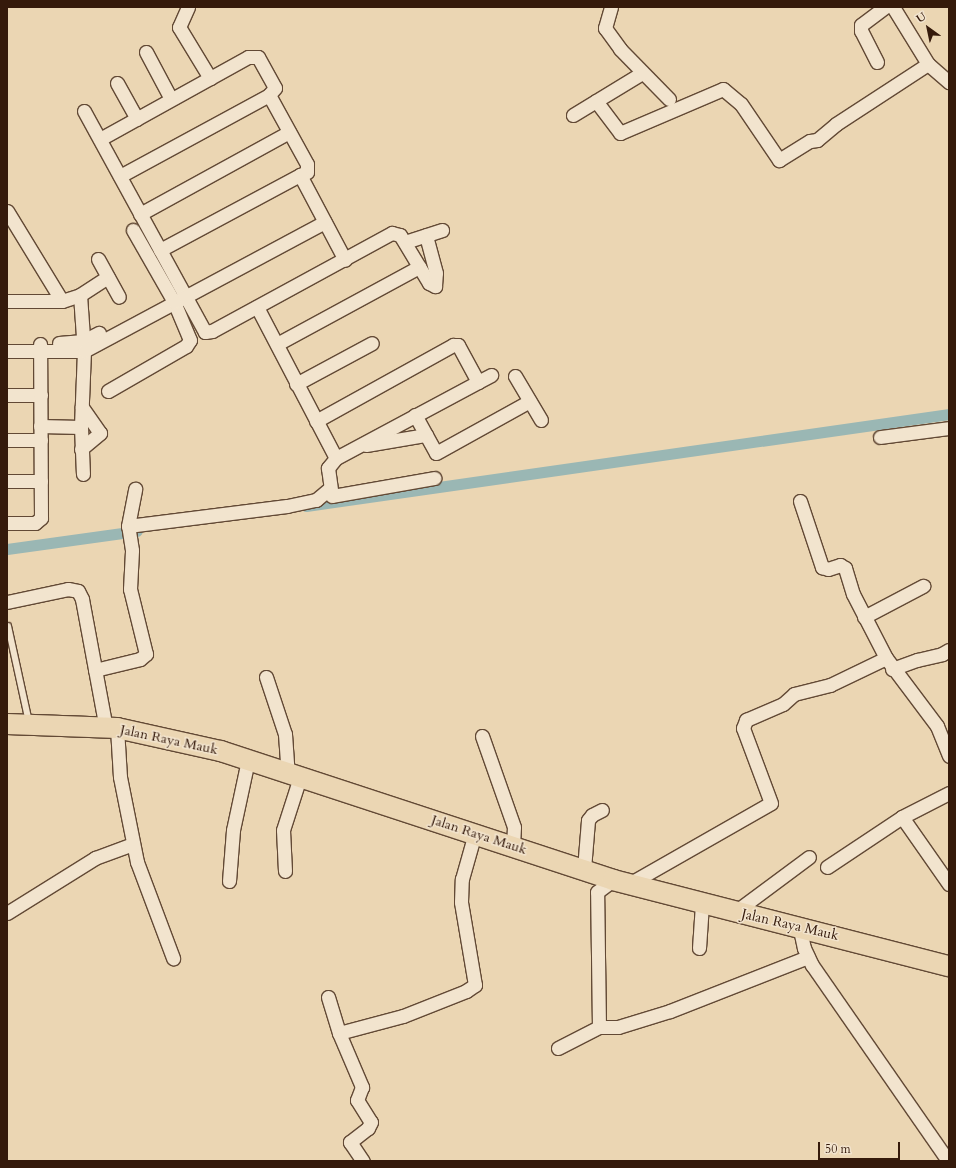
<!DOCTYPE html>
<html>
<head>
<meta charset="utf-8">
<style>
	body { margin:0 }
	#map { position:relative; width:956px; height:1168px; overflow:hidden; background:#ebd6b3; font-family:Cardo,serif }
	div>[style] { position:absolute }
	[style*='--x'] { left:calc(var(--x)*1px); top:calc(var(--y)*1px); width:calc(var(--w)*1px); rotate:calc(var(--a)*1deg) }
	.canal>* { height:11px; margin:-5.5px; padding:0 5.5px; transform-origin:5.5px; border-radius:5.5px; background:#9ab7b4 }
	.roads { filter:drop-shadow(1px 0 #624935) drop-shadow(-1px 0 #624935) drop-shadow(0 1px #624935) drop-shadow(0 -1px #624935) }
	.service>* { height:6px; margin:-3px; padding:0 3px; transform-origin:3px; border-radius:3px; background:#f2e4ce }
	.minor>* { height:13px; margin:-6.5px; padding:0 6.5px; transform-origin:6.5px; border-radius:6.5px; background:#f2e4ce }
	.primary>* { height:20px; margin:-10px; padding:0 10px; transform-origin:10px; border-radius:10px; background:#ebd6b3 }
	span { translate:-50% -50%; white-space:nowrap; text-align:center; line-height:1.15; -webkit-text-stroke:3px #f2e4ce; paint-order:stroke }
	.street-label { font-size:14px; color:#351a0b }
	.frame { position:absolute; inset:0; border:8px solid #351a0b; pointer-events:none }
	.north { position:absolute; left:908px; top:8px; width:40px; height:40px; -webkit-text-stroke:3px #f2e4ce; paint-order:stroke; rotate:327deg; font-size:11px; font-weight:700; line-height:16px; text-align:center; color:#351a0b }
	.north::after { content:''; display:block; margin:auto; width:14px; height:18px; background:#351a0b; clip-path:polygon(50% 0,100% 100%,50% 72%,0 100%) }
	.scale { position:absolute; left:818px; top:1142px; width:82px; height:18px; box-sizing:border-box; border:2px solid #351a0b; border-top:0; padding-left:5px; font-size:12px; line-height:14px; white-space:nowrap; color:#351a0b; -webkit-text-stroke:3px #f2e4ce; paint-order:stroke }
</style>
</head>
<body>
<div id="map">
	<div class="canal">
		<div style="--x:306;--y:506;--w:650;--a:-8.14"></div>
		<div style="--x:7;--y:549;--w:131;--a:-7.9"></div>
	</div>
	<div class="roads">
		<div class="service">
			<div style="--x:8;--y:626;--w:98;--a:77.7"></div>
		</div>
		<div class="minor">
			<div style="--x:188;--y:7;--w:22;--a:114"></div>
			<div style="--x:179;--y:27;--w:60;--a:58.7"></div>
			<div style="--x:611;--y:7;--w:22;--a:106"></div>
			<div style="--x:605;--y:28;--w:26;--a:54"></div>
			<div style="--x:620;--y:49;--w:70;--a:45.6"></div>
			<div style="--x:893;--y:7;--w:67;--a:58.4"></div>
			<div style="--x:928;--y:64;--w:28;--a:41"></div>
			<div style="--x:146;--y:52;--w:53;--a:62"></div>
			<div style="--x:877;--y:62;--w:35;--a:-117"></div>
			<div style="--x:861;--y:31;--w:6;--a:-90"></div>
			<div style="--x:861;--y:25;--w:30;--a:-37"></div>
			<div style="--x:117;--y:83;--w:41;--a:60.9"></div>
			<div style="--x:596;--y:101;--w:40;--a:53"></div>
			<div style="--x:620;--y:133;--w:112;--a:-23.1"></div>
			<div style="--x:723;--y:89;--w:23;--a:40"></div>
			<div style="--x:741;--y:104;--w:68;--a:55.8"></div>
			<div style="--x:779;--y:160;--w:36;--a:-32"></div>
			<div style="--x:810;--y:141;--w:7;--a:-8"></div>
			<div style="--x:817;--y:140;--w:25;--a:-40"></div>
			<div style="--x:836;--y:124;--w:110;--a:-33.1"></div>
			<div style="--x:84;--y:111;--w:252;--a:61.3"></div>
			<div style="--x:205;--y:332;--w:7;--a:-8"></div>
			<div style="--x:212;--y:331;--w:205;--a:-28.6"></div>
			<div style="--x:392;--y:233;--w:8;--a:14"></div>
			<div style="--x:400;--y:235;--w:56;--a:58.9"></div>
			<div style="--x:429;--y:283;--w:7;--a:27"></div>
			<div style="--x:435;--y:286;--w:13;--a:-86"></div>
			<div style="--x:436;--y:273;--w:39;--a:-105"></div>
			<div style="--x:573;--y:115;--w:81;--a:-31.3"></div>
			<div style="--x:100;--y:139;--w:169;--a:-29"></div>
			<div style="--x:248;--y:57;--w:10;--a:0"></div>
			<div style="--x:258;--y:57;--w:35;--a:61"></div>
			<div style="--x:275;--y:88;--w:9;--a:131"></div>
			<div style="--x:269;--y:95;--w:79;--a:61.2"></div>
			<div style="--x:307;--y:164;--w:8;--a:90"></div>
			<div style="--x:307;--y:172;--w:8;--a:157"></div>
			<div style="--x:300;--y:175;--w:96;--a:62.1"></div>
			<div style="--x:120;--y:176;--w:170;--a:-28.5"></div>
			<div style="--x:7;--y:211;--w:105;--a:58.6"></div>
			<div style="--x:140;--y:214;--w:170;--a:-28.8"></div>
			<div style="--x:405;--y:242;--w:39;--a:-18"></div>
			<div style="--x:160;--y:250;--w:159;--a:-28.2"></div>
			<div style="--x:98;--y:259;--w:43;--a:61.1"></div>
			<div style="--x:80;--y:295;--w:56;--a:85.9"></div>
			<div style="--x:84;--y:351;--w:76;--a:92.3"></div>
			<div style="--x:81;--y:427;--w:47;--a:87.6"></div>
			<div style="--x:7;--y:301;--w:55;--a:0"></div>
			<div style="--x:62;--y:301;--w:19;--a:-18"></div>
			<div style="--x:80;--y:295;--w:33;--a:-33"></div>
			<div style="--x:257;--y:307;--w:170;--a:62.4"></div>
			<div style="--x:336;--y:458;--w:13;--a:129"></div>
			<div style="--x:328;--y:468;--w:28;--a:82"></div>
			<div style="--x:332;--y:496;--w:104;--a:-10"></div>
			<div style="--x:59;--y:343;--w:24;--a:-5"></div>
			<div style="--x:83;--y:341;--w:18;--a:-27"></div>
			<div style="--x:277;--y:344;--w:162;--a:-28.5"></div>
			<div style="--x:7;--y:351;--w:77;--a:0"></div>
			<div style="--x:84;--y:351;--w:273;--a:-28.2"></div>
			<div style="--x:515;--y:376;--w:51;--a:59.4"></div>
			<div style="--x:478;--y:382;--w:15;--a:-28"></div>
			<div style="--x:296;--y:384;--w:86;--a:-28.3"></div>
			<div style="--x:108;--y:391;--w:90;--a:-30"></div>
			<div style="--x:186;--y:346;--w:7;--a:-56"></div>
			<div style="--x:190;--y:340;--w:41;--a:-112.8"></div>
			<div style="--x:174;--y:302;--w:83;--a:-119.7"></div>
			<div style="--x:7;--y:395;--w:34;--a:0"></div>
			<div style="--x:415;--y:415;--w:43;--a:61.1"></div>
			<div style="--x:436;--y:453;--w:107;--a:-29"></div>
			<div style="--x:316;--y:421;--w:157;--a:-29"></div>
			<div style="--x:453;--y:345;--w:5;--a:0"></div>
			<div style="--x:458;--y:345;--w:42;--a:61.6"></div>
			<div style="--x:478;--y:382;--w:161;--a:151.8"></div>
			<div style="--x:40;--y:426;--w:41;--a:1.4"></div>
			<div style="--x:880;--y:437;--w:70;--a:-7.4"></div>
			<div style="--x:7;--y:440;--w:34;--a:0"></div>
			<div style="--x:366;--y:445;--w:61;--a:-9.5"></div>
			<div style="--x:81;--y:449;--w:25;--a:-40"></div>
			<div style="--x:100;--y:433;--w:32;--a:-125"></div>
			<div style="--x:7;--y:481;--w:34;--a:0"></div>
			<div style="--x:800;--y:501;--w:70;--a:71.6"></div>
			<div style="--x:822;--y:567;--w:6;--a:18"></div>
			<div style="--x:828;--y:569;--w:13;--a:-18"></div>
			<div style="--x:840;--y:565;--w:6;--a:31"></div>
			<div style="--x:845;--y:568;--w:27;--a:73"></div>
			<div style="--x:853;--y:594;--w:72;--a:62.7"></div>
			<div style="--x:886;--y:658;--w:85;--a:53.1"></div>
			<div style="--x:937;--y:726;--w:32;--a:68"></div>
			<div style="--x:7;--y:523;--w:28;--a:0"></div>
			<div style="--x:35;--y:523;--w:8;--a:-40"></div>
			<div style="--x:41;--y:518;--w:174;--a:-90.3"></div>
			<div style="--x:128;--y:526;--w:160;--a:-7.2"></div>
			<div style="--x:287;--y:506;--w:30;--a:-12"></div>
			<div style="--x:316;--y:500;--w:17;--a:-40"></div>
			<div style="--x:7;--y:602;--w:62;--a:-12"></div>
			<div style="--x:68;--y:589;--w:10;--a:11"></div>
			<div style="--x:78;--y:591;--w:9;--a:63"></div>
			<div style="--x:82;--y:599;--w:132;--a:79.5"></div>
			<div style="--x:864;--y:617;--w:67;--a:-27.7"></div>
			<div style="--x:892;--y:669;--w:27;--a:-20"></div>
			<div style="--x:917;--y:660;--w:26;--a:-13"></div>
			<div style="--x:942;--y:654;--w:8;--a:-30"></div>
			<div style="--x:95;--y:670;--w:46;--a:-13.7"></div>
			<div style="--x:140;--y:659;--w:8;--a:-40"></div>
			<div style="--x:146;--y:654;--w:67;--a:-103.8"></div>
			<div style="--x:130;--y:589;--w:39;--a:-87"></div>
			<div style="--x:132;--y:550;--w:24;--a:-99"></div>
			<div style="--x:128;--y:526;--w:38;--a:-79"></div>
			<div style="--x:266;--y:677;--w:60;--a:71.6"></div>
			<div style="--x:285;--y:734;--w:39;--a:86"></div>
			<div style="--x:117;--y:728;--w:49;--a:86.5"></div>
			<div style="--x:120;--y:777;--w:87;--a:78.7"></div>
			<div style="--x:137;--y:862;--w:103;--a:69.4"></div>
			<div style="--x:482;--y:736;--w:96;--a:70.6"></div>
			<div style="--x:514;--y:827;--w:18;--a:93"></div>
			<div style="--x:949;--y:793;--w:53;--a:152.9"></div>
			<div style="--x:902;--y:817;--w:82;--a:55"></div>
			<div style="--x:827;--y:867;--w:90;--a:-33.7"></div>
			<div style="--x:584;--y:869;--w:49;--a:-85.3"></div>
			<div style="--x:588;--y:820;--w:6;--a:-51"></div>
			<div style="--x:592;--y:815;--w:11;--a:-27"></div>
			<div style="--x:285;--y:871;--w:41;--a:-92.8"></div>
			<div style="--x:283;--y:830;--w:56;--a:-72.2"></div>
			<div style="--x:229;--y:881;--w:51;--a:-85.5"></div>
			<div style="--x:233;--y:830;--w:72;--a:-77.9"></div>
			<div style="--x:629;--y:884;--w:163;--a:-29.7"></div>
			<div style="--x:771;--y:803;--w:80;--a:-110.5"></div>
			<div style="--x:743;--y:728;--w:9;--a:-69"></div>
			<div style="--x:746;--y:720;--w:40;--a:-23.4"></div>
			<div style="--x:783;--y:704;--w:15;--a:-42"></div>
			<div style="--x:794;--y:694;--w:37;--a:-14"></div>
			<div style="--x:830;--y:685;--w:62;--a:-25.7"></div>
			<div style="--x:735;--y:912;--w:92;--a:-36.6"></div>
			<div style="--x:7;--y:913;--w:104;--a:-32"></div>
			<div style="--x:95;--y:858;--w:40;--a:-20.2"></div>
			<div style="--x:799;--y:925;--w:24;--a:78"></div>
			<div style="--x:804;--y:948;--w:19;--a:65"></div>
			<div style="--x:812;--y:965;--w:239;--a:55.2"></div>
			<div style="--x:699;--y:948;--w:44;--a:-86.1"></div>
			<div style="--x:328;--y:997;--w:38;--a:73"></div>
			<div style="--x:339;--y:1033;--w:59;--a:66.9"></div>
			<div style="--x:362;--y:1087;--w:14;--a:111"></div>
			<div style="--x:357;--y:1100;--w:26;--a:58"></div>
			<div style="--x:371;--y:1122;--w:7;--a:117"></div>
			<div style="--x:368;--y:1128;--w:23;--a:142"></div>
			<div style="--x:350;--y:1142;--w:23;--a:56"></div>
			<div style="--x:599;--y:1027;--w:135;--a:-90.8"></div>
			<div style="--x:597;--y:892;--w:20;--a:-37"></div>
			<div style="--x:339;--y:1033;--w:66;--a:-14.9"></div>
			<div style="--x:403;--y:1016;--w:68;--a:-21.6"></div>
			<div style="--x:466;--y:991;--w:11;--a:-34"></div>
			<div style="--x:475;--y:985;--w:84;--a:-99.6"></div>
			<div style="--x:461;--y:902;--w:23;--a:-88"></div>
			<div style="--x:462;--y:879;--w:48;--a:-74.2"></div>
			<div style="--x:558;--y:1048;--w:46;--a:-27.1"></div>
			<div style="--x:599;--y:1027;--w:19;--a:0"></div>
			<div style="--x:618;--y:1027;--w:54;--a:-17.1"></div>
			<div style="--x:670;--y:1011;--w:148;--a:-21.4"></div>
		</div>
		<div class="primary">
			<div style="--x:7;--y:724;--w:110;--a:2.1"></div>
			<div style="--x:117;--y:728;--w:107;--a:12.5"></div>
			<div style="--x:221;--y:751;--w:413;--a:18.2"></div>
			<div style="--x:613;--y:880;--w:347;--a:14.4"></div>
		</div>
	</div>
	<div class="street-label">
		<span style="left:169px;top:740px;rotate:12deg">Jalan Raya Mauk</span>
		<span style="left:479px;top:835px;rotate:18deg">Jalan Raya Mauk</span>
		<span style="left:790px;top:925px;rotate:13deg">Jalan Raya Mauk</span>
	</div>
	<div class="frame"></div>
	<div class="north">U</div>
	<div class="scale">50 m</div>
</div>
</body>
</html>
